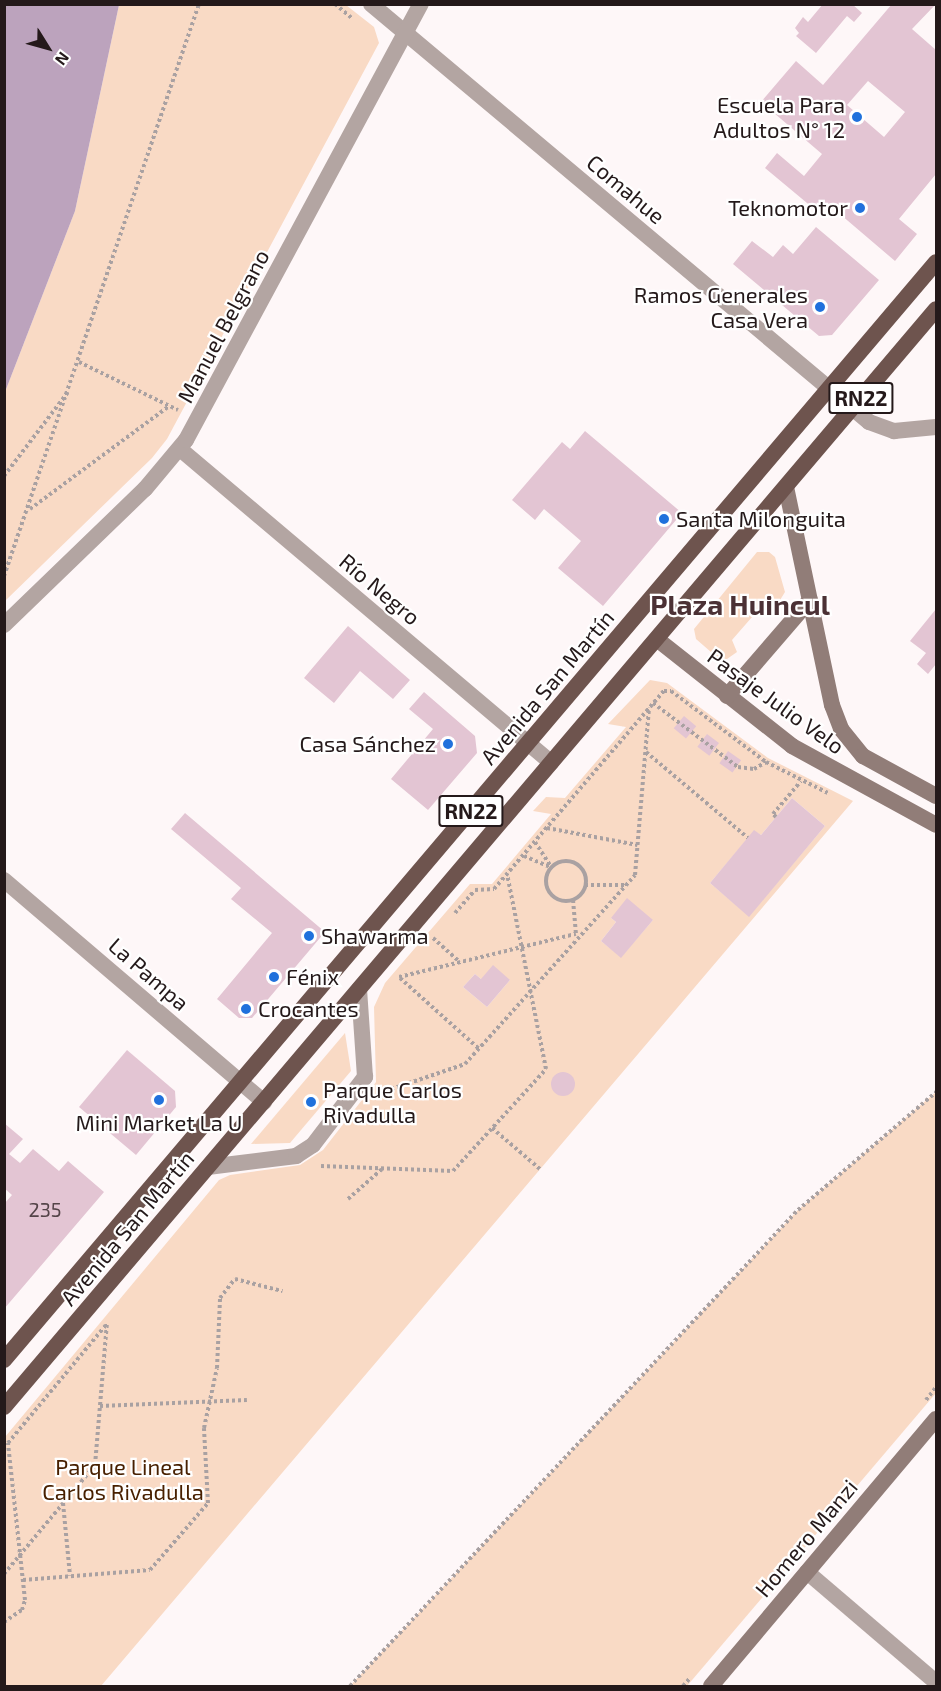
<!DOCTYPE html>
<html>
<head>
<meta charset="utf-8">
<style>
	body { margin:0 }
	#map { position:relative; width:941px; height:1691px; overflow:hidden; background:#fef7f8; font-family:"Exo 2",sans-serif }
	div>[style] { position:absolute }
	[style*='--x'] { left:calc(var(--x)*1px); top:calc(var(--y)*1px); width:calc(var(--w)*1px); rotate:calc(var(--a)*1deg) }
	.green>* { inset:0; background:#f9dac5 }
	.water>* { inset:0; background:#bca3bd }
	.building>* { inset:0; background:#e3c5d3; transform-origin:0 0 }
	.round { border-radius:50% }
	.path>* { height:4px; margin-top:-2px; transform-origin:0; background:repeating-linear-gradient(90deg,#a9a1a2 0 3px,transparent 0 6px) }
	.path>.ring { margin:-2px; padding:0; box-sizing:content-box; background:none; border:4px solid #a9a1a2; border-radius:50% }
	.minor>* { height:16px; margin:-8px; padding:0 8px; transform-origin:8px; border-radius:8px; background:#b3a5a2 }
	.secondary>* { height:16px; margin:-8px; padding:0 8px; transform-origin:8px; border-radius:8px; background:#917d78 }
	.trunk>* { height:16px; margin:-8px; padding:0 8px; transform-origin:8px; border-radius:8px; background:#6e544e }
	.dots>* { width:16px; height:16px; translate:-50% -50%; box-sizing:border-box; border:3px solid #fff; border-radius:50% }
	span { translate:-50% -50%; white-space:nowrap; text-align:center; line-height:1.15; -webkit-text-stroke:4.5px #fff; paint-order:stroke }
	.number-label { font-size:20px; color:#544448 }
	.number-label span { -webkit-text-stroke-width:0 }
	.shield-label span { padding:2px 4px; background:#fff; border:2px solid; border-radius:4px; -webkit-text-stroke-width:0 }
	.shield-label { font-size:21px; color:#24191a; font-weight:700 }
	.poi-label { font-size:22px; color:#24191a }
	.right { translate:-100% -50%; text-align:right }
	.left { translate:0 -50%; text-align:left }
	.street-label { font-size:22px; color:#24191a }
	.park-label { font-size:22px; color:#482000 }
	.district-label { font-size:28px; color:#4b3135; font-weight:700 }
	.frame { position:absolute; inset:0; border:6px solid #24191a; pointer-events:none }
	.north { position:absolute; left:18px; top:18px; width:60px; height:60px; -webkit-text-stroke:4px #fff; paint-order:stroke; rotate:127deg; font-size:16px; font-weight:700; line-height:24px; text-align:center; color:#24191a }
	.north::after { content:''; display:block; margin:auto; width:21px; height:27px; background:#24191a; clip-path:polygon(50% 0,100% 100%,50% 72%,0 100%) }
</style>
</head>
<body>
<div id="map">
	<div class="green">
		<div style="clip-path:polygon(119px 5px,346px 5px,374px 27px,379px 43px,167px 439px,152px 458px,5px 601px,5px 392px,75px 211px)"></div>
		<div style="clip-path:polygon(757px 552px,769px 552px,775px 557px,785px 592px,777px 605px,772px 594px,732px 640px,737px 652px,727px 659px,719px 659px,696px 639px,694px 629px)"></div>
		<div style="clip-path:polygon(evenodd,650px 680px,667px 683px,768px 758px,853px 801px,101px 1686px,5px 1686px,5px 1437px,219px 1180px,230px 1175px,300px 1165px,323px 1150px,376px 1082px,374px 1007px,385px 983px,470px 884px,492px 884px,551px 814px,533px 811px,546px 797px,565px 798px,626px 727px,608px 724px,650px 680px,792px 798px,825px 826px,749px 916px,710px 883px,754px 831px,761px 835px,792px 798px,650px 680px,611px 918px,653px 920px,621px 957px,601px 941px,616px 922px,611px 918px,650px 680px,475px 974px,481px 979px,510px 980px,487px 1007px,463px 987px,475px 974px)"></div>
		<div style="clip-path:polygon(345px 1033px,351px 1071px,290px 1143px,251px 1144px)"></div>
		<div style="clip-path:polygon(936px 1092px,936px 1393px,687px 1686px,350px 1686px,798px 1210px)"></div>
	</div>
	<div class="water">
		<div style="clip-path:polygon(5px 4px,119px 5px,75px 211px,5px 392px)"></div>
	</div>
	<div class="building">
		<div style="clip-path:polygon(823px 4px,852px 4px,862px 13px,854px 22px,847px 16px,816px 53px,796px 36px,799px 33px,795px 28px,803px 17px,808px 22px)"></div>
		<div style="clip-path:polygon(evenodd,892px 4px,936px 4px,912px 29px,936px 50px,936px 174px,899px 219px,917px 234px,895px 261px,827px 203px,819px 213px,765px 168px,777px 153px,804px 176px,822px 154px,761px 102px,796px 61px,823px 85px,892px 4px,868px 81px,905px 112px,884px 137px,847px 105px,868px 81px)"></div>
		<div style="clip-path:polygon(816px 227px,879px 280px,832px 335px,819px 336px,733px 264px,752px 241px,773px 257px,783px 245px,793px 254px)"></div>
		<div style="clip-path:polygon(585px 431px,682px 513px,603px 606px,558px 568px,581px 541px,544px 509px,535px 520px,512px 500px,562px 442px,570px 449px)"></div>
		<div style="clip-path:polygon(936px 609px,936px 664px,928px 674px,917px 664px,926px 653px,910px 641px)"></div>
		<div style="clip-path:polygon(348px 626px,410px 680px,393px 699px,360px 671px,334px 703px,304px 678px)"></div>
		<div style="clip-path:polygon(424px 692px,475px 736px,477px 753px,428px 810px,391px 779px,433px 729px,409px 709px)"></div>
		<div style="left:684px;top:716px;width:16px;height:16px;rotate:40deg"></div>
		<div style="left:707px;top:734px;width:15px;height:16px;rotate:37deg"></div>
		<div style="left:728px;top:751px;width:16px;height:15px;rotate:35deg"></div>
		<div style="clip-path:polygon(792px 798px,825px 826px,749px 917px,710px 883px,754px 830px,761px 835px)"></div>
		<div style="clip-path:polygon(185px 813px,325px 932px,252px 1018px,239px 1018px,217px 999px,272px 933px,231px 899px,241px 888px,171px 829px)"></div>
		<div style="clip-path:polygon(627px 898px,653px 920px,621px 958px,601px 941px,616px 922px,611px 918px)"></div>
		<div style="clip-path:polygon(493px 965px,510px 980px,487px 1007px,463px 987px,475px 974px,481px 979px)"></div>
		<div style="clip-path:polygon(127px 1050px,175px 1091px,176px 1107px,136px 1155px,79px 1107px)"></div>
		<div class="round" style="left:551px;top:1072px;width:24px;height:24px"></div>
		<div style="clip-path:polygon(4px 1123px,23px 1139px,9px 1154px,20px 1163px,33px 1149px,59px 1171px,68px 1161px,104px 1192px,4px 1309px,4px 1204px,12px 1195px,4px 1188px)"></div>
	</div>
	<div class="path">
		<div style="--x:335;--y:4;--w:23;--a:40"></div>
		<div style="--x:79;--y:362;--w:110;--a:25.9"></div>
		<div style="--x:4;--y:476;--w:106;--a:-52.7"></div>
		<div style="--x:30;--y:509;--w:173;--a:-36.5"></div>
		<div style="--x:4;--y:576;--w:604;--a:-71.18"></div>
		<div style="--x:653;--y:703;--w:106;--a:37"></div>
		<div style="--x:738;--y:767;--w:16;--a:7"></div>
		<div style="--x:754;--y:769;--w:14;--a:-30"></div>
		<div style="--x:646;--y:752;--w:133;--a:40.1"></div>
		<div style="--x:776;--y:817;--w:4;--a:-135"></div>
		<div style="--x:773;--y:814;--w:43;--a:-49.7"></div>
		<div style="--x:547;--y:828;--w:92;--a:10.7"></div>
		<div style="--x:535;--y:842;--w:30;--a:57"></div>
		<div style="--x:524;--y:856;--w:28;--a:23"></div>
		<div class="ring" style="left:546px;top:861px;width:36px;height:36px"></div>
		<div style="--x:585;--y:885;--w:40;--a:0"></div>
		<div style="--x:573;--y:900;--w:36;--a:85"></div>
		<div style="--x:455;--y:913;--w:30;--a:-49"></div>
		<div style="--x:475;--y:890;--w:19;--a:-3"></div>
		<div style="--x:494;--y:889;--w:261;--a:-49.4"></div>
		<div style="--x:664;--y:691;--w:7;--a:0"></div>
		<div style="--x:671;--y:691;--w:119;--a:36.8"></div>
		<div style="--x:766;--y:762;--w:69;--a:26.6"></div>
		<div style="--x:433;--y:938;--w:36;--a:42"></div>
		<div style="--x:399;--y:977;--w:182;--a:-13.7"></div>
		<div style="--x:400;--y:978;--w:106;--a:41.9"></div>
		<div style="--x:380;--y:1093;--w:90;--a:-18.8"></div>
		<div style="--x:465;--y:1064;--w:254;--a:-48"></div>
		<div style="--x:635;--y:875;--w:168;--a:-85.2"></div>
		<div style="--x:492;--y:1128;--w:63;--a:40.5"></div>
		<div style="--x:321;--y:1166;--w:132;--a:2.2"></div>
		<div style="--x:453;--y:1171;--w:138;--a:-47.6"></div>
		<div style="--x:546;--y:1069;--w:199;--a:-101.3"></div>
		<div style="--x:348;--y:1199;--w:45;--a:-41.4"></div>
		<div style="--x:926;--y:1400;--w:16;--a:-52"></div>
		<div style="--x:100;--y:1406;--w:147;--a:-2.3"></div>
		<div style="--x:63;--y:1503;--w:73;--a:84.5"></div>
		<div style="--x:4;--y:1574;--w:142;--a:-50.1"></div>
		<div style="--x:95;--y:1465;--w:143;--a:-85.2"></div>
		<div style="--x:23;--y:1580;--w:127;--a:-4.5"></div>
		<div style="--x:150;--y:1570;--w:89;--a:-49.1"></div>
		<div style="--x:208;--y:1503;--w:75;--a:-93.1"></div>
		<div style="--x:204;--y:1428;--w:61;--a:-77.8"></div>
		<div style="--x:217;--y:1368;--w:70;--a:-87.5"></div>
		<div style="--x:220;--y:1298;--w:24;--a:-52"></div>
		<div style="--x:235;--y:1279;--w:49;--a:14.3"></div>
		<div style="--x:4;--y:1622;--w:22;--a:-34"></div>
		<div style="--x:22;--y:1610;--w:10;--a:-73"></div>
		<div style="--x:25;--y:1600;--w:158;--a:-96.2"></div>
		<div style="--x:8;--y:1443;--w:153;--a:-50.3"></div>
		<div style="--x:350;--y:1686;--w:654;--a:-46.74"></div>
		<div style="--x:798;--y:1210;--w:182;--a:-40.5"></div>
		<div style="--x:683;--y:1686;--w:11;--a:-49"></div>
	</div>
	<div class="minor">
		<div style="--x:371;--y:4;--w:650;--a:40.01"></div>
		<div style="--x:869;--y:422;--w:27;--a:20"></div>
		<div style="--x:894;--y:431;--w:42;--a:-5.4"></div>
		<div style="--x:180;--y:449;--w:486;--a:40.2"></div>
		<div style="--x:4;--y:625;--w:196;--a:-44"></div>
		<div style="--x:145;--y:489;--w:64;--a:-50.1"></div>
		<div style="--x:186;--y:440;--w:495;--a:-61.7"></div>
		<div style="--x:4;--y:880;--w:342;--a:40.5"></div>
		<div style="--x:208;--y:1167;--w:89;--a:-7.1"></div>
		<div style="--x:296;--y:1156;--w:20;--a:-33"></div>
		<div style="--x:313;--y:1145;--w:86;--a:-52.6"></div>
		<div style="--x:365;--y:1077;--w:88;--a:-93.9"></div>
		<div style="--x:807;--y:1572;--w:170;--a:40.5"></div>
	</div>
	<div class="secondary">
		<div style="--x:786;--y:487;--w:223;--a:78.1"></div>
		<div style="--x:832;--y:705;--w:26;--a:69"></div>
		<div style="--x:841;--y:729;--w:35;--a:51"></div>
		<div style="--x:863;--y:756;--w:83;--a:28.7"></div>
		<div style="--x:658;--y:640;--w:171;--a:38.3"></div>
		<div style="--x:792;--y:746;--w:164;--a:28.7"></div>
		<div style="--x:727;--y:696;--w:127;--a:-49.2"></div>
		<div style="--x:711;--y:1686;--w:349;--a:-49.9"></div>
	</div>
	<div class="trunk">
		<div style="--x:4;--y:1360;--w:1440;--a:-49.67"></div>
		<div style="--x:4;--y:1407;--w:1440;--a:-49.67"></div>
	</div>
	<div class="dots">
		<div style="left:857px;top:117px;background:#2071dc"></div>
		<div style="left:860px;top:208px;background:#2071dc"></div>
		<div style="left:820px;top:307px;background:#2071dc"></div>
		<div style="left:664px;top:519px;background:#2071dc"></div>
		<div style="left:448px;top:744px;background:#2071dc"></div>
		<div style="left:309px;top:936px;background:#2071dc"></div>
		<div style="left:274px;top:977px;background:#2071dc"></div>
		<div style="left:246px;top:1009px;background:#2071dc"></div>
		<div style="left:159px;top:1100px;background:#2071dc"></div>
		<div style="left:311px;top:1102px;background:#2071dc"></div>
	</div>
	<div class="number-label">
		<span style="left:45px;top:1209px">235</span>
	</div>
	<div class="shield-label">
		<span style="left:861px;top:398px">RN22</span>
		<span style="left:471px;top:811px">RN22</span>
	</div>
	<div class="poi-label">
		<span class="right" style="left:845px;top:117px">Escuela Para<br>Adultos N° 12</span>
		<span class="right" style="left:848px;top:208px">Teknomotor</span>
		<span class="right" style="left:808px;top:307px">Ramos Generales<br>Casa Vera</span>
		<span class="left" style="left:676px;top:519px">Santa Milonguita</span>
		<span class="right" style="left:436px;top:744px">Casa Sánchez</span>
		<span class="left" style="left:321px;top:936px">Shawarma</span>
		<span class="left" style="left:286px;top:977px">Fénix</span>
		<span class="left" style="left:258px;top:1009px">Crocantes</span>
		<span class="left" style="left:323px;top:1102px">Parque Carlos<br>Rivadulla</span>
		<span style="left:159px;top:1123px">Mini Market La U</span>
	</div>
	<div class="street-label">
		<span style="left:626px;top:189px;rotate:40deg">Comahue</span>
		<span style="left:223px;top:326px;rotate:-62deg">Manuel Belgrano</span>
		<span style="left:380px;top:589px;rotate:40deg">Río Negro</span>
		<span style="left:547px;top:687px;rotate:-50deg">Avenida San Martín</span>
		<span style="left:776px;top:701px;rotate:36deg">Pasaje Julio Velo</span>
		<span style="left:149px;top:974px;rotate:41deg">La Pampa</span>
		<span style="left:127px;top:1228px;rotate:-50deg">Avenida San Martín</span>
		<span style="left:806px;top:1538px;rotate:-50deg">Homero Manzi</span>
	</div>
	<div class="park-label">
		<span style="left:123px;top:1479px">Parque Lineal<br>Carlos Rivadulla</span>
	</div>
	<div class="district-label">
		<span style="left:740px;top:604px">Plaza Huincul</span>
	</div>
	<div class="frame"></div>
	<div class="north">N</div>
</div>
</body>
</html>
